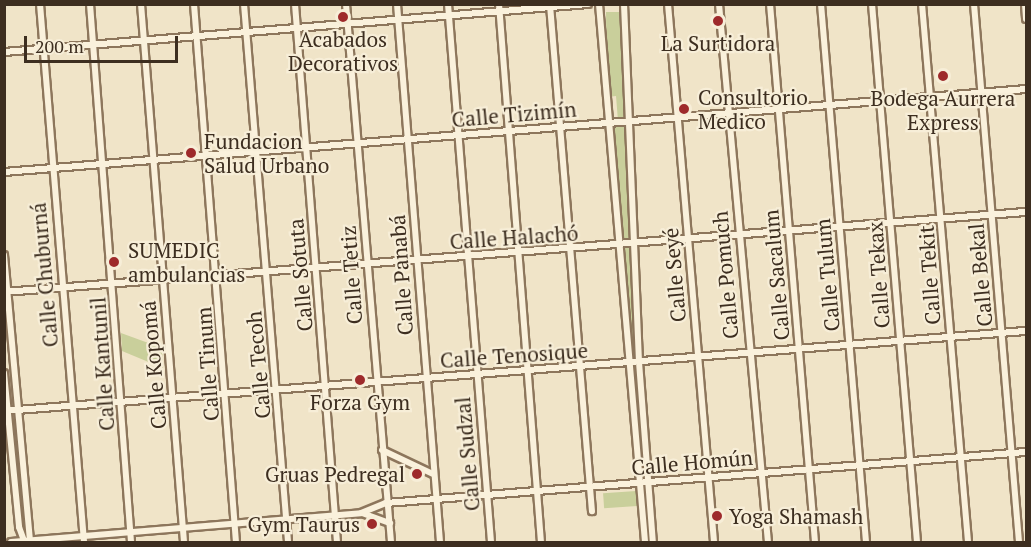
<!DOCTYPE html>
<html>
<head>
<meta charset="utf-8">
<style>
	body { margin:0 }
	#map { position:relative; width:1031px; height:547px; overflow:hidden; background:#f0e4c8; font-family:"PT Serif",serif }
	div>[style] { position:absolute }
	[style*='--x'] { left:calc(var(--x)*1px); top:calc(var(--y)*1px); width:calc(var(--w)*1px); rotate:calc(var(--a)*1deg) }
	.green>* { inset:0; background:#c9cf9b; transform-origin:0 0 }
	.roads { filter:drop-shadow(2px 0 #8d765c) drop-shadow(-2px 0 #8d765c) drop-shadow(0 2px #8d765c) drop-shadow(0 -2px #8d765c) }
	.minor>* { height:6px; margin:-3px; padding:0 3px; transform-origin:3px; border-radius:3px; background:#faf1dc }
	.dots>* { width:16px; height:16px; translate:-50% -50%; box-sizing:border-box; border:3px solid #f7eed8; border-radius:50% }
	span { translate:-50% -50%; white-space:nowrap; text-align:center; line-height:1.15; -webkit-text-stroke:4.5px #f7eed8; paint-order:stroke }
	.poi-label { font-size:21px; color:#3d2e20 }
	.left { translate:0 -50%; text-align:left }
	.right { translate:-100% -50%; text-align:right }
	.street-label { font-size:21px; color:#3d2e20 }
	.frame { position:absolute; inset:0; border:6px solid #3d2e20; pointer-events:none }
	.scale { position:absolute; left:24px; top:36px; width:154px; height:27px; box-sizing:border-box; border:3px solid #3d2e20; border-top:0; padding-left:8px; font-size:18px; line-height:21px; white-space:nowrap; color:#3d2e20; -webkit-text-stroke:4px #f7eed8; paint-order:stroke }
</style>
</head>
<body>
<div id="map">
	<div class="green">
		<div style="clip-path:polygon(606px 12px,619px 12px,629px 118px,618px 121px,616px 96px,607px 97px)"></div>
		<div style="clip-path:polygon(632px 121px,634px 245px,620px 246px,609px 123px)"></div>
		<div style="clip-path:polygon(623px 248px,633px 248px,638px 360px,630px 361px)"></div>
		<div style="clip-path:polygon(121px 333px,162px 348px,163px 368px,122px 351px)"></div>
		<div style="left:636px;top:491px;width:15px;height:33px;rotate:86deg"></div>
	</div>
	<div class="roads">
		<div class="minor">
			<div style="--x:40;--y:4;--w:540;--a:85.32"></div>
			<div style="--x:90;--y:4;--w:540;--a:85.64"></div>
			<div style="--x:141;--y:4;--w:540;--a:85.43"></div>
			<div style="--x:194;--y:4;--w:540;--a:85.54"></div>
			<div style="--x:244;--y:4;--w:540;--a:85.32"></div>
			<div style="--x:295;--y:4;--w:540;--a:85.54"></div>
			<div style="--x:346;--y:4;--w:540;--a:85.22"></div>
			<div style="--x:397;--y:4;--w:540;--a:85.43"></div>
			<div style="--x:448;--y:4;--w:540;--a:85.43"></div>
			<div style="--x:499;--y:4;--w:540;--a:85.54"></div>
			<div style="--x:599;--y:4;--w:540;--a:85.11"></div>
			<div style="--x:624;--y:4;--w:358;--a:87.6"></div>
			<div style="--x:639;--y:362;--w:181;--a:85.6"></div>
			<div style="--x:668;--y:4;--w:540;--a:85.11"></div>
			<div style="--x:719;--y:4;--w:540;--a:84.8"></div>
			<div style="--x:770;--y:4;--w:540;--a:85.22"></div>
			<div style="--x:821;--y:4;--w:540;--a:85.22"></div>
			<div style="--x:872;--y:4;--w:540;--a:85.22"></div>
			<div style="--x:922;--y:4;--w:540;--a:85.11"></div>
			<div style="--x:974;--y:4;--w:540;--a:85.22"></div>
			<div style="--x:1025;--y:4;--w:15;--a:86"></div>
			<div style="--x:550;--y:5;--w:508;--a:85.26"></div>
			<div style="--x:4;--y:52;--w:586;--a:-4.7"></div>
			<div style="--x:4;--y:172;--w:1025;--a:-4.64"></div>
			<div style="--x:4;--y:255;--w:288;--a:84.8"></div>
			<div style="--x:4;--y:292;--w:1025;--a:-4.48"></div>
			<div style="--x:4;--y:373;--w:155;--a:84.4"></div>
			<div style="--x:19;--y:527;--w:15;--a:70"></div>
			<div style="--x:4;--y:411;--w:1025;--a:-4.48"></div>
			<div style="--x:382;--y:450;--w:56;--a:25.2"></div>
			<div style="--x:362;--y:513;--w:30;--a:20"></div>
			<div style="--x:11;--y:542;--w:351;--a:-4.7"></div>
			<div style="--x:361;--y:513;--w:27;--a:-22"></div>
			<div style="--x:386;--y:503;--w:642;--a:-4.56"></div>
		</div>
	</div>
	<div class="dots">
		<div style="left:343px;top:17px;background:#9e2a2b"></div>
		<div style="left:718px;top:21px;background:#9e2a2b"></div>
		<div style="left:943px;top:76px;background:#9e2a2b"></div>
		<div style="left:684px;top:109px;background:#9e2a2b"></div>
		<div style="left:191px;top:153px;background:#9e2a2b"></div>
		<div style="left:114px;top:262px;background:#9e2a2b"></div>
		<div style="left:360px;top:380px;background:#9e2a2b"></div>
		<div style="left:417px;top:474px;background:#9e2a2b"></div>
		<div style="left:717px;top:516px;background:#9e2a2b"></div>
		<div style="left:372px;top:524px;background:#9e2a2b"></div>
	</div>
	<div class="poi-label">
		<span style="left:343px;top:51px">Acabados<br>Decorativos</span>
		<span style="left:718px;top:43px">La Surtidora</span>
		<span class="left" style="left:698px;top:109px">Consultorio<br>Medico</span>
		<span style="left:943px;top:110px">Bodega Aurrera<br>Express</span>
		<span class="left" style="left:204px;top:153px">Fundacion<br>Salud Urbano</span>
		<span class="left" style="left:128px;top:262px">SUMEDIC<br>ambulancias</span>
		<span style="left:360px;top:402px">Forza Gym</span>
		<span class="right" style="left:405px;top:474px">Gruas Pedregal</span>
		<span class="left" style="left:729px;top:516px">Yoga Shamash</span>
		<span class="right" style="left:360px;top:524px">Gym Taurus</span>
	</div>
	<div class="street-label">
		<span style="left:514px;top:114px;rotate:-5deg">Calle Tizimín</span>
		<span style="left:514px;top:237px;rotate:-4deg">Calle Halachó</span>
		<span style="left:44px;top:275px;rotate:-95deg">Calle Chuburná</span>
		<span style="left:300px;top:275px;rotate:-95deg">Calle Sotuta</span>
		<span style="left:351px;top:275px;rotate:-94deg">Calle Tetiz</span>
		<span style="left:401px;top:275px;rotate:-94deg">Calle Panabá</span>
		<span style="left:674px;top:275px;rotate:-95deg">Calle Seyé</span>
		<span style="left:725px;top:275px;rotate:-95deg">Calle Pomuch</span>
		<span style="left:776px;top:275px;rotate:-95deg">Calle Sacalum</span>
		<span style="left:827px;top:275px;rotate:-95deg">Calle Tulum</span>
		<span style="left:878px;top:275px;rotate:-94deg">Calle Tekax</span>
		<span style="left:929px;top:275px;rotate:-94deg">Calle Tekit</span>
		<span style="left:980px;top:275px;rotate:-95deg">Calle Bekal</span>
		<span style="left:514px;top:355px;rotate:-4deg">Calle Tenosique</span>
		<span style="left:102px;top:364px;rotate:-94deg">Calle Kantunil</span>
		<span style="left:207px;top:364px;rotate:-94deg">Calle Tinum</span>
		<span style="left:153px;top:365px;rotate:-95deg">Calle Kopomá</span>
		<span style="left:258px;top:365px;rotate:-95deg">Calle Tecoh</span>
		<span style="left:467px;top:454px;rotate:-95deg">Calle Sudzal</span>
		<span style="left:692px;top:462px;rotate:-5deg">Calle Homún</span>
	</div>
	<div class="frame"></div>
	<div class="scale">200 m</div>
</div>
</body>
</html>
